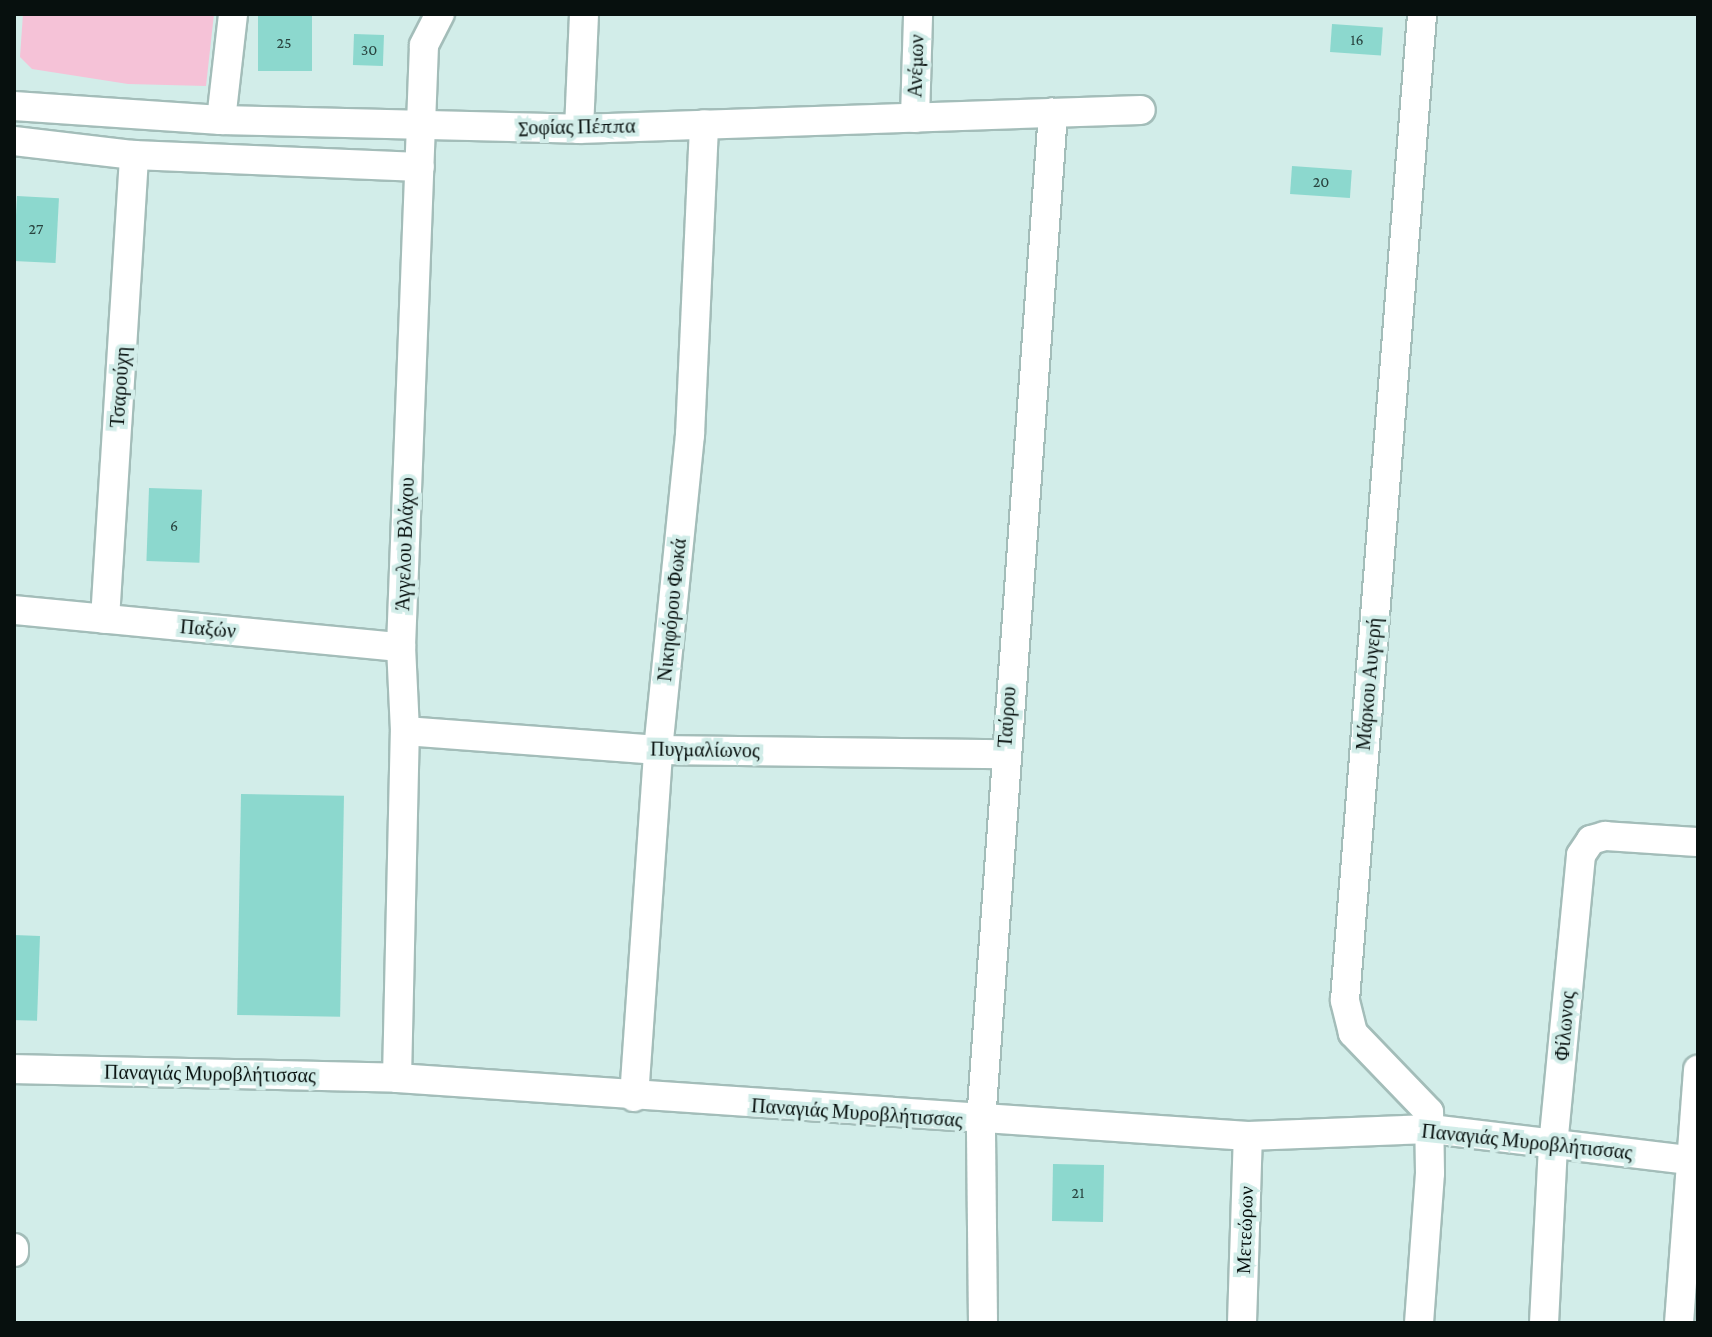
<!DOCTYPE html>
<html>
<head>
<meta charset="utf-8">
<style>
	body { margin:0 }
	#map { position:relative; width:1712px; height:1337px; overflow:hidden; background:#d2ede9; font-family:"Crimson Pro",serif }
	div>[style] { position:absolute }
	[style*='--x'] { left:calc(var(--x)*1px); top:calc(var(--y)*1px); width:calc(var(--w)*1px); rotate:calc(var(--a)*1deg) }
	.green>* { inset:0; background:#f5c2d7 }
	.building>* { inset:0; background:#8cd8ce; transform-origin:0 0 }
	.roads { filter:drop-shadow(2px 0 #a3bdb9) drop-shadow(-2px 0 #a3bdb9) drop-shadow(0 2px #a3bdb9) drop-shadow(0 -2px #a3bdb9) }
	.street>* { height:28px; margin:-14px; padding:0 14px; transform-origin:14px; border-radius:14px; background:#fff }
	span { translate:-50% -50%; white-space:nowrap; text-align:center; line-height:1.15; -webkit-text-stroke:8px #d2ede9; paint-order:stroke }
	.number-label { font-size:16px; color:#28423e }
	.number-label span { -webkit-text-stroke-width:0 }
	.street-label { font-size:20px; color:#07100e }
	.frame { position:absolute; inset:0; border:16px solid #07100e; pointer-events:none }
</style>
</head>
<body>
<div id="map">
	<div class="green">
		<div style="clip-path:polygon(23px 14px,214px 14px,206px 86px,128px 84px,32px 69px,20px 57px)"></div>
	</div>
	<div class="building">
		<div style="left:258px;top:14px;width:54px;height:57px"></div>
		<div style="left:1332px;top:24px;width:51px;height:28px;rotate:4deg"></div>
		<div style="left:354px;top:34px;width:30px;height:31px;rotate:2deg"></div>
		<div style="left:1292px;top:166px;width:60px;height:28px;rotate:4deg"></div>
		<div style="left:17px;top:196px;width:42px;height:65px;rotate:3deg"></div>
		<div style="left:149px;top:488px;width:53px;height:73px;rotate:2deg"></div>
		<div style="left:241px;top:794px;width:103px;height:221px;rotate:1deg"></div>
		<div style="left:14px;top:935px;width:26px;height:85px;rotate:2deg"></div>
		<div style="left:1053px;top:1164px;width:51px;height:57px;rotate:1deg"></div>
	</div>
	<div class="roads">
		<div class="street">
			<div style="--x:14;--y:106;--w:207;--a:3.9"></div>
			<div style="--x:221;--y:120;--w:358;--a:1.4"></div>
			<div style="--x:579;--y:129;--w:562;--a:-1.94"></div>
			<div style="--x:915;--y:118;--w:104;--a:-88.3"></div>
			<div style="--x:221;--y:120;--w:107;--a:-83.5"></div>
			<div style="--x:579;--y:129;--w:115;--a:-87.5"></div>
			<div style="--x:14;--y:141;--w:121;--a:6.7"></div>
			<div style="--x:134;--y:155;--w:286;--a:2.4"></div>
			<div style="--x:14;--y:610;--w:389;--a:5.5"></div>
			<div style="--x:105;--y:619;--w:465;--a:-86.4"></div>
			<div style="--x:405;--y:731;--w:254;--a:4.3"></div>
			<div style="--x:658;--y:750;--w:347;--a:0.7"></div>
			<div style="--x:14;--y:1069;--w:383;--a:1.3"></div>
			<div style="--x:397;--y:1078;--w:853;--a:3.9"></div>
			<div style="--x:1248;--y:1136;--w:184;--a:-2.2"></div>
			<div style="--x:1432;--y:1129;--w:268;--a:6.9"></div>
			<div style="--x:397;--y:1078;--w:347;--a:-88.7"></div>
			<div style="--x:405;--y:731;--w:84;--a:-92.7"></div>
			<div style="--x:401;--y:647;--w:602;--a:-87.81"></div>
			<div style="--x:424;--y:45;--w:35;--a:-63"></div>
			<div style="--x:634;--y:1097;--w:348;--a:-86"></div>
			<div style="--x:658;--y:750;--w:317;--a:-84.2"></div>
			<div style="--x:690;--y:435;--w:311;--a:-87.4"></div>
			<div style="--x:14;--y:1248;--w:4;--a:90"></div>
			<div style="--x:983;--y:1323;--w:201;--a:-90.6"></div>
			<div style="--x:981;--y:1122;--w:1012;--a:-85.92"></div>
			<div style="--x:1242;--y:1323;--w:187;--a:-88.2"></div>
			<div style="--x:1419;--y:1323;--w:150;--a:-85.8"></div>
			<div style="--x:1430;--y:1173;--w:61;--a:-90.9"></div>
			<div style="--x:1429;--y:1112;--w:110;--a:-133.9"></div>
			<div style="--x:1353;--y:1033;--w:34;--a:-104"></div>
			<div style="--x:1345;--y:1000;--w:989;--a:-85.53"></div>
			<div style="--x:1544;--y:1323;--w:177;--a:-87.1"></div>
			<div style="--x:1553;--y:1146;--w:292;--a:-84.5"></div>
			<div style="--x:1581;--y:855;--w:18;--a:-56"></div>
			<div style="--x:1591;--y:840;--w:15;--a:-16"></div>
			<div style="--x:1605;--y:836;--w:93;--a:3.7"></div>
			<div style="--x:1679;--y:1323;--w:254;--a:-85.7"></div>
		</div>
	</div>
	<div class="number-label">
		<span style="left:1357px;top:40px">16</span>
		<span style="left:284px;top:43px">25</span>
		<span style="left:369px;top:50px">30</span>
		<span style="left:1321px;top:182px">20</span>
		<span style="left:36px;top:229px">27</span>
		<span style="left:174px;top:526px">6</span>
		<span style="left:1078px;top:1193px">21</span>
	</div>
	<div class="street-label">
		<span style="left:916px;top:66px;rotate:-88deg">Ανέμων</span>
		<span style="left:577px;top:127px;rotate:-1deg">Σοφίας Πέππα</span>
		<span style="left:120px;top:387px;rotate:-86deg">Τσαρούχη</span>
		<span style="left:405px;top:544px;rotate:-88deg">Άγγελου Βλάχου</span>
		<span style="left:672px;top:610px;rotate:-84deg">Νικηφόρου Φωκά</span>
		<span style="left:208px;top:629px;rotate:5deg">Παξών</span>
		<span style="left:1369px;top:684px;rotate:-85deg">Μάρκου Αυγερή</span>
		<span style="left:1007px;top:717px;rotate:-86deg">Ταύρου</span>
		<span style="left:705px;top:750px;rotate:1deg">Πυγμαλίωνος</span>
		<span style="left:1565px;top:1026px;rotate:-85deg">Φίλωνος</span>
		<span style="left:210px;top:1074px;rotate:1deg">Παναγιάς Μυροβλήτισσας</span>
		<span style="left:857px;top:1113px;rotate:4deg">Παναγιάς Μυροβλήτισσας</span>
		<span style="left:1527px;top:1142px;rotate:6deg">Παναγιάς Μυροβλήτισσας</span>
		<span style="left:1245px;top:1230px;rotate:-88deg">Μετεώρων</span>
	</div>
	<div class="frame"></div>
</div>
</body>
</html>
